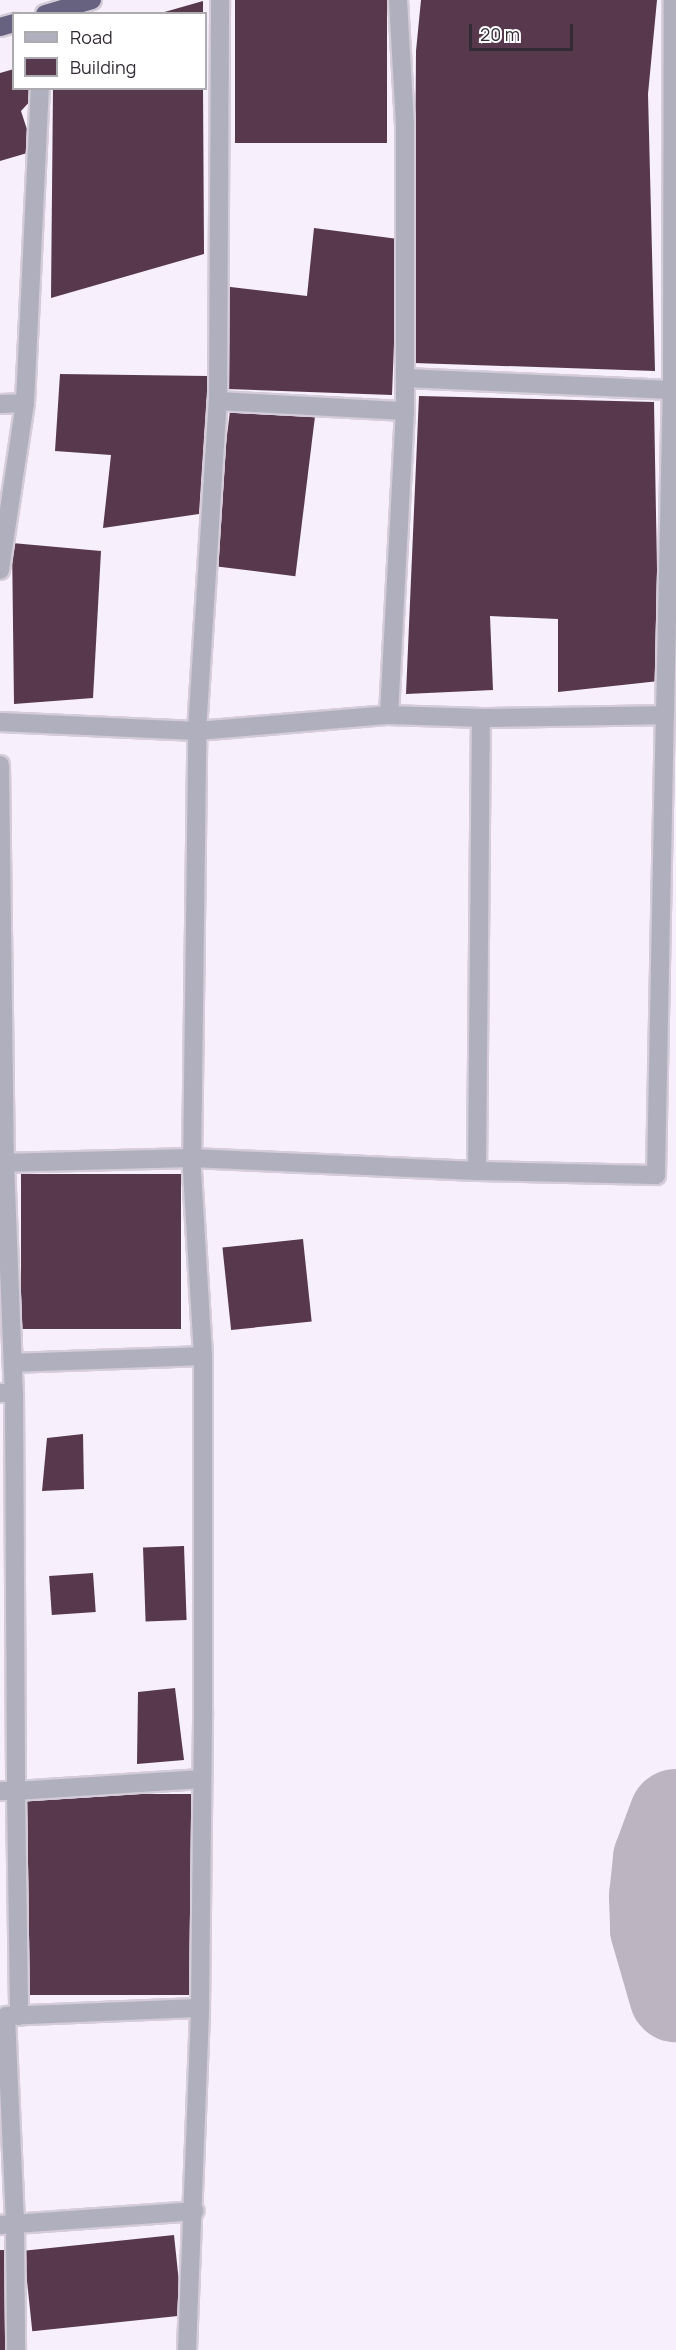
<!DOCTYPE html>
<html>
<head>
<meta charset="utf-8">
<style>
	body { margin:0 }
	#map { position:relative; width:676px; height:2350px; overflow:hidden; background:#f7effb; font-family:Manrope,sans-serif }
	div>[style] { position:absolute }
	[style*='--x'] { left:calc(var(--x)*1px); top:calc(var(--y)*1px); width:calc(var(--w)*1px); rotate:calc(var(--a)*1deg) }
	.taxiway>* { height:94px; margin:-47px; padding:0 47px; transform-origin:47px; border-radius:47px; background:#bcb4c0 }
	.building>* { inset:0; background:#57384d; transform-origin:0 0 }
	.roads { filter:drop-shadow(2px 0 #d4ccd8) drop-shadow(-2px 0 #d4ccd8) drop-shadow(0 2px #d4ccd8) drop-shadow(0 -2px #d4ccd8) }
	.street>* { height:18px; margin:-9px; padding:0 9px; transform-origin:9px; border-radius:9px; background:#b0afbd }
	.highway>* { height:18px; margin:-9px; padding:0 9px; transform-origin:9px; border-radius:9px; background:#66627f }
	span { translate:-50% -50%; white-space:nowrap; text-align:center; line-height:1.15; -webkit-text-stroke:6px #fff; paint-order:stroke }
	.legend { position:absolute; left:12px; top:12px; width:195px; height:78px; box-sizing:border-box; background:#fff; border:2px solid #adabaf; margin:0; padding:8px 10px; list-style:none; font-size:18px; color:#332c37 }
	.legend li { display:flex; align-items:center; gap:12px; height:30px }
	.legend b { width:30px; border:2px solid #adabaf }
	.scale { position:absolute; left:469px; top:24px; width:104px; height:27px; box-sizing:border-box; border:3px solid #332c37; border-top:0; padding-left:8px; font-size:18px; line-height:21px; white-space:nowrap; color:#332c37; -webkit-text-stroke:4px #fff; paint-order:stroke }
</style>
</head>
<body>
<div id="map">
	<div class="taxiway">
		<div style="--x:676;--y:1816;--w:46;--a:110.4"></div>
		<div style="--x:660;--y:1859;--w:37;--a:96"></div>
		<div style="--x:656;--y:1896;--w:33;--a:88"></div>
		<div style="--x:657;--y:1929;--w:69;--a:73.9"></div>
	</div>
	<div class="building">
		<div style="left:235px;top:0;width:152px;height:143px"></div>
		<div style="clip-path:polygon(421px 0,657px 0,648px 94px,655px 371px,414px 363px,416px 51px)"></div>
		<div style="clip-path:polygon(203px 1px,203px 14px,161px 14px,161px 13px)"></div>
		<div style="clip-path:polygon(14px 69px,14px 88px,30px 88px,33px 98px,21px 111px,34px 151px,0 161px,0 73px)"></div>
		<div style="clip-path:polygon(53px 88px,203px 88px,204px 254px,51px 298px)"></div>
		<div style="clip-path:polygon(314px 228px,398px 239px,392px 395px,228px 389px,222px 286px,307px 296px)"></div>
		<div style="clip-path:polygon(60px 374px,208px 376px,199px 514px,103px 528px,111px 455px,55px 451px)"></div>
		<div style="clip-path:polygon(419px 396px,654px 402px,659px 681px,558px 692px,558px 619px,490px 616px,493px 690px,406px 694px)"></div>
		<div style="left:231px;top:403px;width:85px;height:164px;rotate:7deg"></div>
		<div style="clip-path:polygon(12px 543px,101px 551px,93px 698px,14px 704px)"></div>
		<div style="left:181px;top:1174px;width:155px;height:160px;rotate:90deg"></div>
		<div style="left:303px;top:1239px;width:83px;height:81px;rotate:84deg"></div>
		<div style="clip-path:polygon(83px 1434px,84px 1489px,42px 1491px,47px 1438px)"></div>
		<div style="left:184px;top:1546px;width:74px;height:41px;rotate:88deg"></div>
		<div style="left:93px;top:1573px;width:39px;height:44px;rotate:86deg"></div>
		<div style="clip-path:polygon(175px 1688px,184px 1760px,137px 1764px,138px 1692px)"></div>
		<div style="left:192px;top:1794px;width:201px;height:167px;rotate:90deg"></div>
		<div style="left:174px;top:2235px;width:81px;height:151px;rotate:84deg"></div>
		<div style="clip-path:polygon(0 2250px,5px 2250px,8px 2350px,0 2350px)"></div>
	</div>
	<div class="roads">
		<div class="street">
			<div style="--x:405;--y:378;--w:267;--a:2.6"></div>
			<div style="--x:218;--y:401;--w:187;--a:3.1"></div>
			<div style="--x:0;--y:404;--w:25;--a:-2"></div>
			<div style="--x:25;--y:403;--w:315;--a:-87.3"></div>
			<div style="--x:0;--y:570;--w:169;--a:-81.5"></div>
			<div style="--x:481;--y:718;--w:184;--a:-0.9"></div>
			<div style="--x:665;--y:715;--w:325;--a:-88.8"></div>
			<div style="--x:672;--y:390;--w:390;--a:-89.9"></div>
			<div style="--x:0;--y:722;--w:197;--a:2.6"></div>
			<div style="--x:197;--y:731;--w:193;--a:-4.8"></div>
			<div style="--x:0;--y:765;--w:398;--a:89.3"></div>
			<div style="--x:5;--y:1163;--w:230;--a:87.8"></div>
			<div style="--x:14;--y:1393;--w:14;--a:180"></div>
			<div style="--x:0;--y:1163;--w:192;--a:-1.5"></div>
			<div style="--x:192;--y:1158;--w:285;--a:2.6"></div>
			<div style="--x:477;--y:1171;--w:453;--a:-89.5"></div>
			<div style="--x:481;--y:718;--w:92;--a:-178.1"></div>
			<div style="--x:389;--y:715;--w:304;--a:-87"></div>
			<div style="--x:405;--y:411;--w:286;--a:-90"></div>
			<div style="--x:405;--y:125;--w:125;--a:-93.2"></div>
			<div style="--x:477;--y:1171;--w:179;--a:1.3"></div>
			<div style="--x:656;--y:1175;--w:460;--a:-88.9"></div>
			<div style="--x:13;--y:1363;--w:190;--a:-2.1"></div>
			<div style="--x:14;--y:1393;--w:398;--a:89.7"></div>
			<div style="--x:16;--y:1791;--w:186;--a:-3.7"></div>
			<div style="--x:0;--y:1791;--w:16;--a:0"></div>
			<div style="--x:16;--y:1791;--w:225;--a:89.2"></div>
			<div style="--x:6;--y:2016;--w:208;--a:87.5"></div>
			<div style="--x:15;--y:2224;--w:126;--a:89.5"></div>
			<div style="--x:7;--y:2016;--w:193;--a:-2.4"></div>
			<div style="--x:0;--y:2225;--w:195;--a:-4.1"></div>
			<div style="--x:187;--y:2350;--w:342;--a:-87.8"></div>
			<div style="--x:200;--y:2008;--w:297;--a:-89.4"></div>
			<div style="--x:203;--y:1711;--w:355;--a:-90"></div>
			<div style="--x:203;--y:1356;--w:187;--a:-93.4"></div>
			<div style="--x:192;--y:1169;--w:438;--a:-89.3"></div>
			<div style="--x:197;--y:731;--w:331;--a:-86.4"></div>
			<div style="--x:218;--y:401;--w:401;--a:-89.7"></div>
		</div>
		<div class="highway">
			<div style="--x:45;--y:14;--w:49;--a:-16.6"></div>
			<div style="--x:0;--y:27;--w:15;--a:-16"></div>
		</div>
	</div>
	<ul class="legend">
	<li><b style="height:8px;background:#b0afbd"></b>Road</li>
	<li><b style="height:16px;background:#57384d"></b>Building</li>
	</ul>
	<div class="scale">20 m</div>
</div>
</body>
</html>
